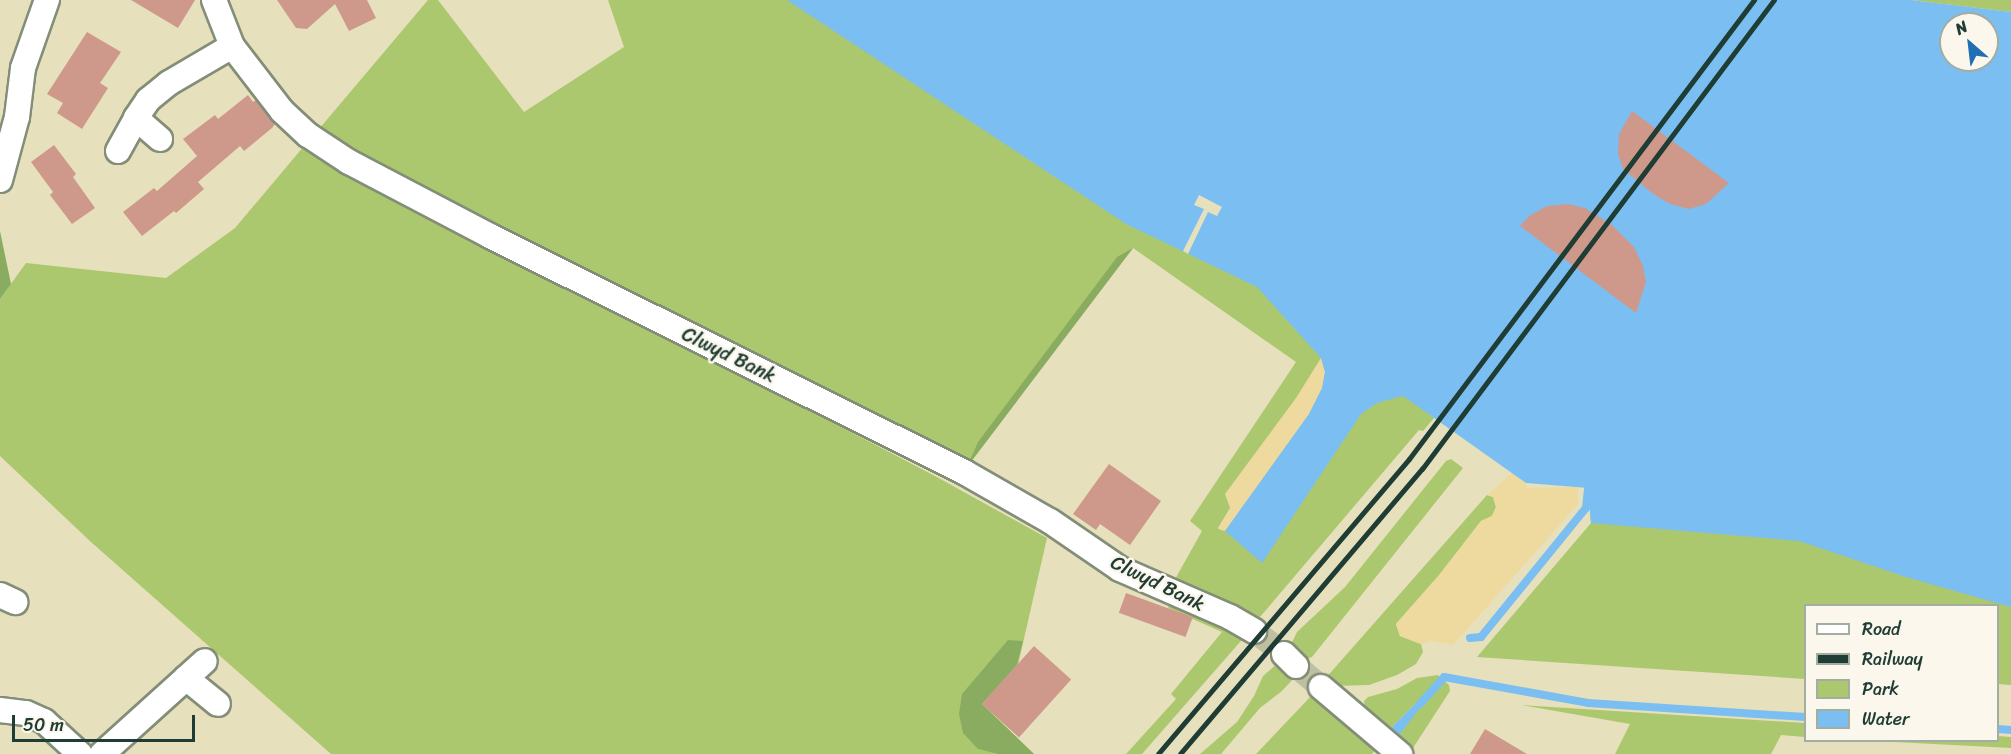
<!DOCTYPE html>
<html>
<head>
<meta charset="utf-8">
<style>
	body { margin:0 }
	#map { position:relative; width:2011px; height:754px; overflow:hidden; background:#e7e0bd; font-family:Sriracha,sans-serif }
	div>[style] { position:absolute }
	[style*='--x'] { left:calc(var(--x)*1px); top:calc(var(--y)*1px); width:calc(var(--w)*1px); rotate:calc(var(--a)*1deg) }
	.green>* { inset:0; background:#acc86e }
	.forest>* { inset:0; background:#89ac61 }
	.sand>* { inset:0; background:#eeda9e }
	.water>* { inset:0; background:#7bbef1 }
	.pier>* { inset:0; background:#e7e0bd }
	.stream>* { height:8px; margin:-4px; padding:0 4px; transform-origin:4px; border-radius:4px; background:#7bbef1 }
	.building>* { inset:0; background:#ce998b; transform-origin:0 0 }
	.minor-tunnel>* { height:24px; margin-top:-12px; transform-origin:0; background:repeating-linear-gradient(90deg,#bfbfa2 0 24px,transparent 0 36px) }
	.roads { filter:drop-shadow(2px 0 #838e78) drop-shadow(-2px 0 #838e78) drop-shadow(0 2px #838e78) drop-shadow(0 -2px #838e78) }
	.minor>* { height:24px; margin:-12px; padding:0 12px; transform-origin:12px; border-radius:12px; background:#fff }
	.rail>* { height:4.5px; margin:-2.25px; padding:0 2.25px; transform-origin:2.25px; border-radius:2.25px; background:#1f3d34 }
	span { translate:-50% -50%; white-space:nowrap; text-align:center; line-height:1.15; -webkit-text-stroke:5px #fbf7ec; paint-order:stroke }
	.street-label { font-size:20px; color:#1f3d34 }
	.legend { position:absolute; left:1804px; top:604px; width:195px; height:138px; box-sizing:border-box; background:#fbf7ec; border:2px solid #a3ada2; margin:0; padding:8px 10px; list-style:none; font-size:18px; color:#1f3d34 }
	.legend li { display:flex; align-items:center; gap:12px; height:30px }
	.legend b { width:30px; border:2px solid #a3ada2 }
	.north { position:absolute; left:1939px; top:12px; width:60px; height:60px; box-sizing:border-box; background:#fbf7ec; border:2px solid #a3ada2; border-radius:50%; rotate:332deg; font-size:16px; font-weight:700; line-height:24px; text-align:center; color:#1f3d34 }
	.north::after { content:''; display:block; margin:auto; width:21px; height:27px; background:#1f6fb2; clip-path:polygon(50% 0,100% 100%,50% 72%,0 100%) }
	.scale { position:absolute; left:12px; top:715px; width:183px; height:27px; box-sizing:border-box; border:3px solid #1f3d34; border-top:0; padding-left:8px; font-size:18px; line-height:21px; white-space:nowrap; color:#1f3d34; -webkit-text-stroke:4px #fbf7ec; paint-order:stroke }
</style>
</head>
<body>
<div id="map">
	<div class="green">
		<div style="clip-path:polygon(evenodd,428px 0,438px 0,524px 112px,624px 47px,608px 0,897px 0,1434px 418px,1423px 431px,1419px 430px,1260px 617px,1174px 581px,1202px 531px,1190px 521px,1296px 362px,1133px 248px,967px 467px,426px 192px,357px 156px,319px 129px,428px 0,1321px 359px,1325px 372px,1322px 388px,1309px 414px,1225px 531px,1218px 528px,1321px 359px)"></div>
		<div style="clip-path:polygon(1911px 0,2011px 0,2011px 12px)"></div>
		<div style="clip-path:polygon(304px 146px,935px 476px,1047px 538px,1018px 665px,982px 704px,1034px 754px,331px 754px,91px 542px,0 456px,0 299px,26px 263px,166px 278px,235px 228px)"></div>
		<div style="clip-path:polygon(1451px 459px,1463px 468px,1312px 657px,1303px 660px,1289px 649px,1297px 632px,1345px 587px,1446px 461px)"></div>
		<div style="clip-path:polygon(1588px 488px,2011px 510px,2011px 685px,1998px 684px,1998px 606px,1806px 606px,1805px 679px,1477px 657px,1591px 523px)"></div>
		<div style="clip-path:polygon(1487px 495px,1493px 497px,1496px 507px,1492px 516px,1481px 521px,1440px 574px,1396px 624px,1400px 636px,1421px 644px,1423px 652px,1416px 664px,1397px 675px,1369px 685px,1335px 686px,1324px 680px)"></div>
		<div style="clip-path:polygon(1172px 599px,1247px 634px,1142px 754px,1126px 754px,1176px 699px,1171px 694px,1222px 632px,1168px 608px)"></div>
		<div style="clip-path:polygon(1279px 662px,1293px 674px,1293px 679px,1282px 691px,1260px 708px,1221px 754px,1200px 754px,1237px 722px,1254px 696px,1263px 676px)"></div>
		<div style="clip-path:polygon(1438px 675px,1449px 685px,1450px 691px,1411px 751px,1396px 739px,1423px 696px,1387px 732px,1365px 710px,1364px 701px,1368px 697px,1397px 689px,1417px 678px)"></div>
		<div style="clip-path:polygon(1314px 693px,1380px 745px,1372px 754px,1256px 754px)"></div>
		<div style="clip-path:polygon(1521px 705px,1805px 723px,1805px 737px,1781px 735px,1771px 754px,1615px 754px,1630px 724px)"></div>
		<div style="clip-path:polygon(1998px 736px,2011px 737px,2011px 748px,1875px 741px,1998px 740px)"></div>
	</div>
	<div class="forest">
		<div style="clip-path:polygon(0 231px,11px 284px,0 299px)"></div>
		<div style="clip-path:polygon(1133px 248px,967px 467px,978px 442px,1117px 257px)"></div>
		<div style="clip-path:polygon(1008px 640px,1023px 641px,1017px 665px,982px 704px,1034px 754px,998px 754px,978px 749px,963px 733px,959px 714px,962px 694px)"></div>
	</div>
	<div class="sand">
		<div style="clip-path:polygon(1321px 358px,1325px 372px,1322px 388px,1309px 414px,1225px 531px,1218px 529px,1230px 508px,1225px 494px,1296px 398px)"></div>
		<div style="clip-path:polygon(1512px 473px,1526px 483px,1527px 488px,1578px 487px,1578px 504px,1453px 645px,1432px 641px,1421px 644px,1400px 636px,1396px 624px,1440px 574px,1481px 521px,1492px 516px,1496px 507px,1493px 497px,1487px 495px)"></div>
	</div>
	<div class="water">
		<div style="clip-path:polygon(evenodd,787px 0,1911px 0,2011px 12px,2011px 607px,1906px 577px,1799px 541px,1591px 523px,1588px 488px,1526px 483px,1403px 396px,1377px 403px,1361px 414px,1262px 563px,1225px 531px,1309px 414px,1322px 388px,1325px 372px,1321px 358px,1257px 287px,1126px 224px,787px 0,1951px 24px,1987px 24px,1987px 60px,1951px 60px,1951px 24px)"></div>
		<div style="clip-path:polygon(1423px 696px,1427px 699px,1396px 739px,1387px 732px)"></div>
	</div>
	<div class="pier">
		<div style="clip-path:polygon(1199px 195px,1222px 207px,1217px 216px,1208px 212px,1188px 254px,1183px 251px,1204px 209px,1194px 205px)"></div>
	</div>
	<div class="stream">
		<div style="--x:1470;--y:638;--w:11;--a:-5"></div>
		<div style="--x:1481;--y:637;--w:166;--a:-50.9"></div>
		<div style="--x:1586;--y:508;--w:20;--a:-84"></div>
		<div style="--x:1420;--y:704;--w:36;--a:-48"></div>
		<div style="--x:1444;--y:677;--w:146;--a:10.2"></div>
		<div style="--x:1588;--y:703;--w:218;--a:3.7"></div>
		<div style="--x:1998;--y:729;--w:13;--a:4"></div>
	</div>
	<div class="building">
		<div style="clip-path:polygon(131px 0,195px 0,178px 28px)"></div>
		<div style="clip-path:polygon(277px 0,367px 0,376px 18px,349px 31px,335px 4px,307px 29px,296px 28px)"></div>
		<div style="clip-path:polygon(87px 32px,121px 52px,100px 83px,108px 88px,82px 129px,57px 113px,63px 103px,47px 94px)"></div>
		<div style="clip-path:polygon(248px 95px,253px 102px,256px 100px,275px 124px,272px 128px,244px 151px,240px 146px,198px 182px,204px 189px,176px 213px,174px 211px,142px 236px,123px 212px,154px 188px,157px 191px,197px 156px,183px 139px,215px 115px,218px 119px)"></div>
		<div style="clip-path:polygon(1632px 111px,1729px 183px,1706px 204px,1689px 209px,1670px 204px,1652px 193px,1623px 169px,1618px 154px,1619px 134px)"></div>
		<div style="clip-path:polygon(54px 145px,76px 174px,73px 177px,95px 208px,72px 224px,50px 195px,53px 192px,31px 162px)"></div>
		<div style="clip-path:polygon(1568px 204px,1585px 208px,1613px 226px,1634px 247px,1643px 266px,1646px 282px,1636px 313px,1520px 226px,1529px 216px,1547px 206px)"></div>
		<div style="clip-path:polygon(1109px 464px,1161px 501px,1130px 545px,1100px 524px,1096px 530px,1073px 514px)"></div>
		<div style="left:1126px;top:593px;width:71px;height:21px;rotate:20deg"></div>
		<div style="left:1034px;top:646px;width:50px;height:78px;rotate:42deg"></div>
		<div style="clip-path:polygon(1485px 729px,1527px 754px,1470px 754px)"></div>
	</div>
	<div class="minor-tunnel">
		<div style="--x:1254;--y:631;--w:38;--a:37"></div>
		<div style="--x:1296;--y:666;--w:33;--a:40"></div>
	</div>
	<div class="roads">
		<div class="minor">
			<div style="--x:214;--y:0;--w:49;--a:68.6"></div>
			<div style="--x:232;--y:46;--w:82;--a:52.4"></div>
			<div style="--x:282;--y:111;--w:35;--a:43"></div>
			<div style="--x:308;--y:135;--w:49;--a:33.4"></div>
			<div style="--x:349;--y:162;--w:159;--a:27.7"></div>
			<div style="--x:490;--y:236;--w:530;--a:26.47"></div>
			<div style="--x:964;--y:472;--w:99;--a:29.7"></div>
			<div style="--x:1050;--y:521;--w:85;--a:34.4"></div>
			<div style="--x:1120;--y:569;--w:120;--a:23.6"></div>
			<div style="--x:1230;--y:617;--w:28;--a:30"></div>
			<div style="--x:160;--y:139;--w:32;--a:-139"></div>
			<div style="--x:136;--y:118;--w:22;--a:-56"></div>
			<div style="--x:148;--y:100;--w:27;--a:-39"></div>
			<div style="--x:169;--y:83;--w:73;--a:-30.4"></div>
			<div style="--x:118;--y:151;--w:38;--a:-61"></div>
			<div style="--x:0;--y:180;--w:65;--a:-74.9"></div>
			<div style="--x:17;--y:117;--w:49;--a:-83"></div>
			<div style="--x:23;--y:68;--w:72;--a:-70.6"></div>
			<div style="--x:0;--y:595;--w:17;--a:25"></div>
			<div style="--x:1284;--y:654;--w:17;--a:45"></div>
			<div style="--x:186;--y:678;--w:25;--a:-42"></div>
			<div style="--x:1321;--y:687;--w:104;--a:40.3"></div>
			<div style="--x:0;--y:710;--w:26;--a:7"></div>
			<div style="--x:26;--y:713;--w:20;--a:24"></div>
			<div style="--x:44;--y:721;--w:49;--a:42.5"></div>
			<div style="--x:102;--y:754;--w:113;--a:-42.1"></div>
			<div style="--x:186;--y:678;--w:41;--a:39.1"></div>
		</div>
	</div>
	<div class="rail">
		<div style="--x:1158;--y:754;--w:387;--a:-49.6"></div>
		<div style="--x:1409;--y:459;--w:574;--a:-53.07"></div>
		<div style="--x:1180;--y:754;--w:374;--a:-49.7"></div>
		<div style="--x:1422;--y:469;--w:586;--a:-53.11"></div>
	</div>
	<div class="street-label">
		<span style="left:729px;top:355px;rotate:26deg">Clwyd Bank</span>
		<span style="left:1158px;top:583px;rotate:26deg">Clwyd Bank</span>
	</div>
	<ul class="legend">
	<li><b style="height:8px;background:#fff"></b>Road</li>
	<li><b style="height:8px;background:#1f3d34"></b>Railway</li>
	<li><b style="height:16px;background:#acc86e"></b>Park</li>
	<li><b style="height:16px;background:#7bbef1"></b>Water</li>
	</ul>
	<div class="north">N</div>
	<div class="scale">50 m</div>
</div>
</body>
</html>
